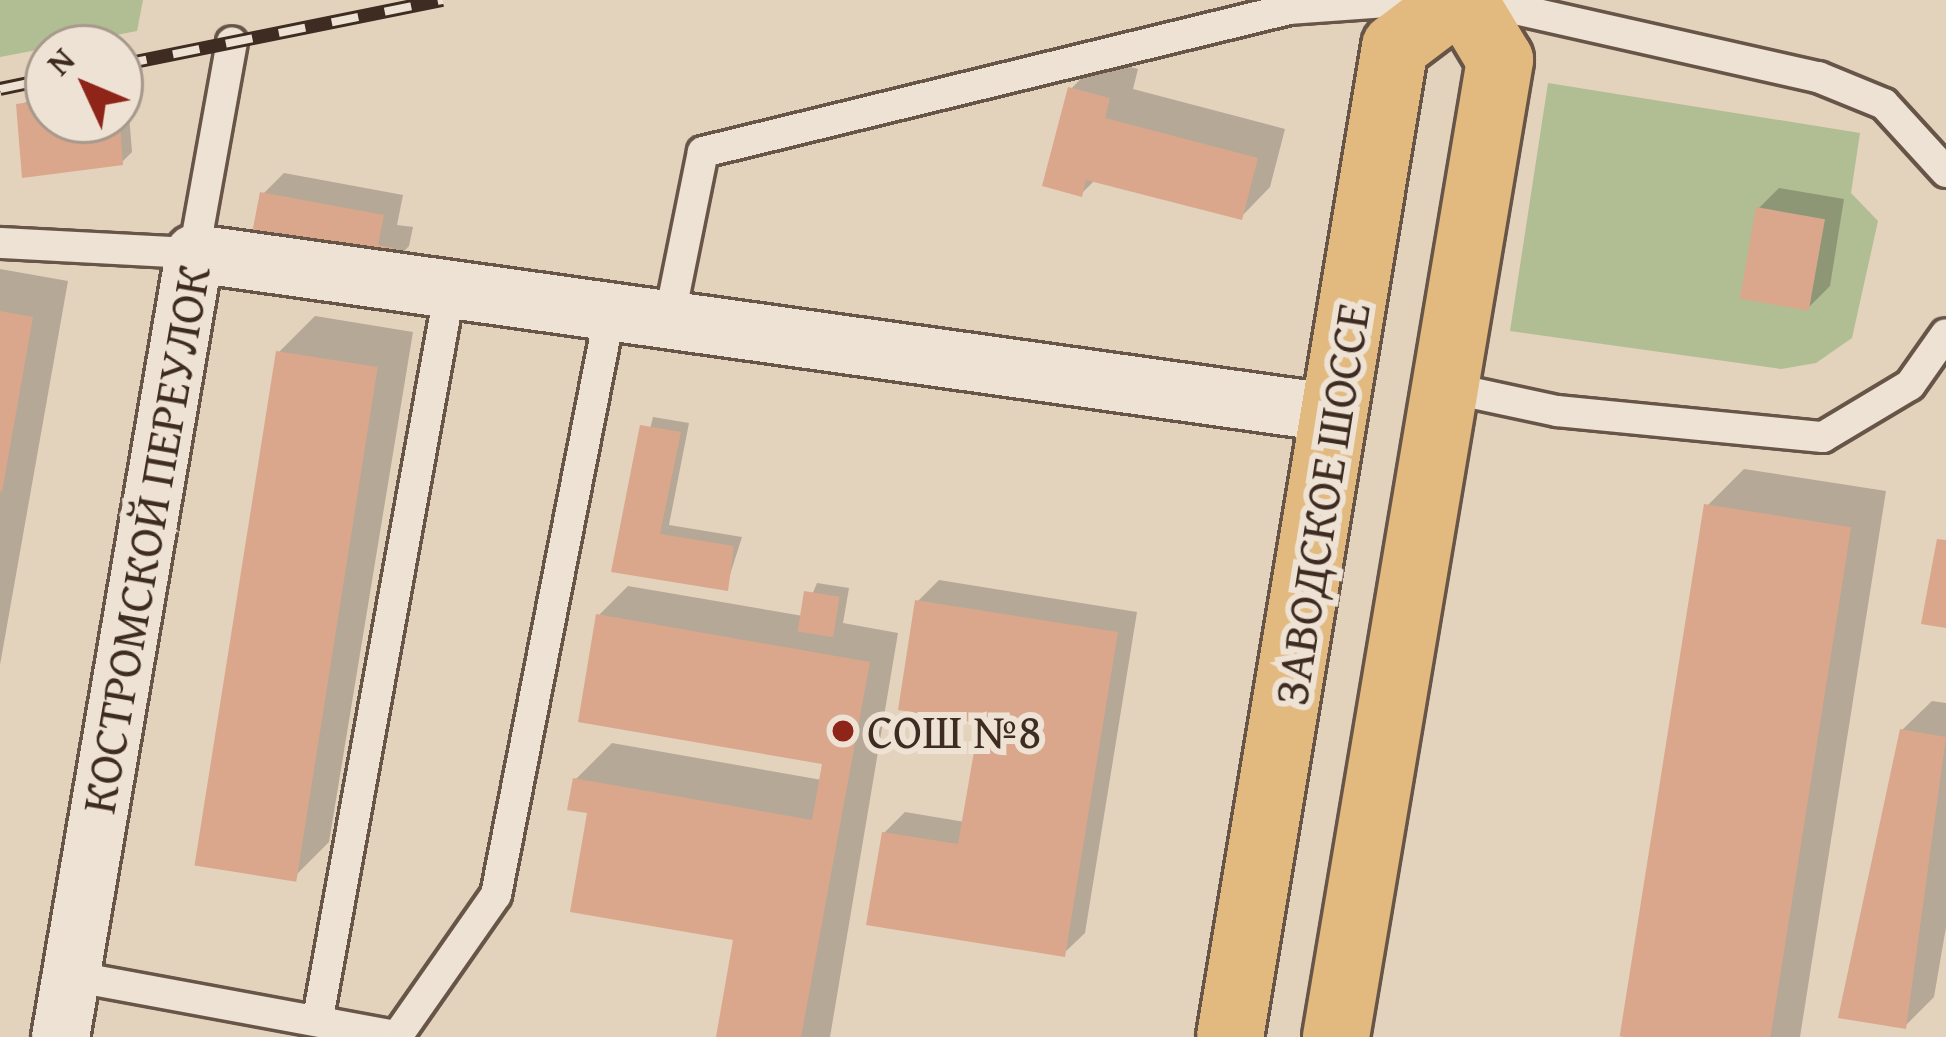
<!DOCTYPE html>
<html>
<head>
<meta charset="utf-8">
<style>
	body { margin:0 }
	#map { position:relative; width:1946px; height:1037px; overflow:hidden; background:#e3d2bc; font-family:"Gentium Book Plus",serif }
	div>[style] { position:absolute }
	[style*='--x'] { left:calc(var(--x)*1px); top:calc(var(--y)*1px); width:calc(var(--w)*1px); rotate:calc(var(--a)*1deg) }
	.green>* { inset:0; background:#b1bd93 }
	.shadow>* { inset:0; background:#0003 }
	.building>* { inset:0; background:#daa78c; transform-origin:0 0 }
	.roads { filter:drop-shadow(3px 0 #675548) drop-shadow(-3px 0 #675548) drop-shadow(0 3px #675548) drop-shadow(0 -3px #675548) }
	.lane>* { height:30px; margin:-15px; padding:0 15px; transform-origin:15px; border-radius:15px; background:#ede2d3 }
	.street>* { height:57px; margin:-28.5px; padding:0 28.5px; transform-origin:28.5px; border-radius:28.5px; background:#ede2d3 }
	.primary>* { height:66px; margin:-33px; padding:0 33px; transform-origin:33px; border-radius:33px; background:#e2b97e }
	.rail>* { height:14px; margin-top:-7px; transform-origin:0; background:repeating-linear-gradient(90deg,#ede2d3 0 27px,#3e2b21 0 54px); box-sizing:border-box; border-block:3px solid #3e2b21 }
	.dots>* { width:33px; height:33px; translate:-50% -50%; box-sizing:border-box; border:6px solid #ede2d3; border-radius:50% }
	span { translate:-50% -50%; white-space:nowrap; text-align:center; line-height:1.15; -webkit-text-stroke:12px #ede2d3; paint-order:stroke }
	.street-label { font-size:48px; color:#3e2b21 }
	.poi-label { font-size:48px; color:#3e2b21 }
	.left { translate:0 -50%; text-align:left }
	.north { position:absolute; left:24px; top:24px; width:120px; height:120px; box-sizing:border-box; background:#ede2d3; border:3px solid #a7998c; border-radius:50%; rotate:314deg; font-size:33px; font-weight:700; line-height:48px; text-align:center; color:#3e2b21 }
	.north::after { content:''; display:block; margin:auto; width:42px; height:54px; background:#8f2418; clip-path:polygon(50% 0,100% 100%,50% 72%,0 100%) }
</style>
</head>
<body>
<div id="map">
	<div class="green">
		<div style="clip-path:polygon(0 0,143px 0,137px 31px,0 57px)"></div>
		<div style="clip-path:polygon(1548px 83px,1860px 133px,1851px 193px,1878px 221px,1852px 338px,1816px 363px,1781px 369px,1510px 331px)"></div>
	</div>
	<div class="shadow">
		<div style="clip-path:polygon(1100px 59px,1138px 69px,1133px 89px,1285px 129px,1270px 187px,1241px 217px,1096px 179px,1081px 194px,1071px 89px)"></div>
		<div style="clip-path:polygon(48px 93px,48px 120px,129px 114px,132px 152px,122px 162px,19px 105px)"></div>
		<div style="clip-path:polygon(284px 173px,403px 195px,397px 225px,413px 227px,409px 246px,389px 267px,263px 194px)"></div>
		<div style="clip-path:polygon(1779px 188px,1844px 199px,1830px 286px,1809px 307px,1758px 209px)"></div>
		<div style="clip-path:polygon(0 269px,68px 281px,0 665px)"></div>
		<div style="clip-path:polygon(315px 316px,413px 332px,329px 842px,293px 878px,279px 352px)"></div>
		<div style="clip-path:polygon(653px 417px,689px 423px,669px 525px,742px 537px,726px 587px,615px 569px)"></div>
		<div style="clip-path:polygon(1744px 469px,1886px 491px,1800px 1037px,1624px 1037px,1707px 506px)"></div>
		<div style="clip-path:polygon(939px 580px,1137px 612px,1085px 933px,1064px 953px,884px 833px,905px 812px,965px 822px,982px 720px,918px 601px)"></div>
		<div style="clip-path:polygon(817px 583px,849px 588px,843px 623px,898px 633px,830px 1037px,719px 1037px,737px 938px,576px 779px,612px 743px,822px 780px,825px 762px,599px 615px,628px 586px,803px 616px)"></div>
		<div style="clip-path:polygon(1932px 701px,1946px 703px,1946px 927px,1934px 997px,1905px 1026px,1902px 730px)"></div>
	</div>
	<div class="building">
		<div style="clip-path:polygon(1068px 87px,1110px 98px,1105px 118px,1258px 158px,1242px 220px,1086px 180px,1082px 197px,1042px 186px)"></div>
		<div style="clip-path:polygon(48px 100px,48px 120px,120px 123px,123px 165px,22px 178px,16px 104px)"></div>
		<div style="clip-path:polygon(260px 192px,384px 215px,378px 245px,394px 248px,390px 270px,250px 244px)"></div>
		<div style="left:1756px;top:207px;width:70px;height:93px;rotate:10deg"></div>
		<div style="clip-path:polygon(0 311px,33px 317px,2px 492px,0 491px)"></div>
		<div style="left:276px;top:351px;width:103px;height:521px;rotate:9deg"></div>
		<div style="clip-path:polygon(640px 425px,681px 432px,660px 534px,734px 546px,728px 591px,611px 572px)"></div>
		<div style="left:1704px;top:504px;width:149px;height:539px;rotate:9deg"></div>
		<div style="clip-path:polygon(1937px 539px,1946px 540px,1946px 628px,1921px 624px)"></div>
		<div style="left:804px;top:591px;width:36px;height:41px;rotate:9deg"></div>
		<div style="clip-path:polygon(915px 600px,1118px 632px,1065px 957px,866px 925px,882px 832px,958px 844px,979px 723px,898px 710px)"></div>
		<div style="clip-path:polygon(596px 614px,870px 662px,801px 1037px,716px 1037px,733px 940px,570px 912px,587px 813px,567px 810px,573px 778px,812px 820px,822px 764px,578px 722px)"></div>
		<div style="clip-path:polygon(1900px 729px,1946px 737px,1906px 1029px,1838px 1018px)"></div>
	</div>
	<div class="roads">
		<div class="lane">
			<div style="--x:1475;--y:0;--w:352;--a:12.7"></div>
			<div style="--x:1818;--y:77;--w:71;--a:22.2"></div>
			<div style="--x:1884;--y:104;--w:92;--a:47.6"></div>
			<div style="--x:0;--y:243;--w:194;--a:3"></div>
			<div style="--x:194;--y:253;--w:214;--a:-79.8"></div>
			<div style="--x:669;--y:320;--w:171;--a:-78.6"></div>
			<div style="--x:703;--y:152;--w:603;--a:-13.71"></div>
			<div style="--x:1289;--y:9;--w:125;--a:-4.1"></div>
			<div style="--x:1445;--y:387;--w:115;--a:12.1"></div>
			<div style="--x:1557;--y:411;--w:267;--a:5.6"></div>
			<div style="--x:1823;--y:437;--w:101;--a:-30.9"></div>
			<div style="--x:1910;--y:385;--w:62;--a:-54.8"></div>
			<div style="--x:71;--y:976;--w:334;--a:10.5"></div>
			<div style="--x:318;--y:1018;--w:741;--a:-79.74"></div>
			<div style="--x:400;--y:1032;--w:167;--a:-55"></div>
			<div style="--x:496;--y:895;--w:594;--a:-78.94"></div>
		</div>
		<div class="street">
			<div style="--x:60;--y:1037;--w:795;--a:-80.3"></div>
			<div style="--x:194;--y:253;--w:1153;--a:7.98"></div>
		</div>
		<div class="primary">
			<div style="--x:1230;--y:1037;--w:1004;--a:-80.54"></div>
			<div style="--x:1395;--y:47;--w:78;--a:-37.2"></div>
			<div style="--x:1336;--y:1037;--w:991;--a:-80.47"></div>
			<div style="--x:1500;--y:60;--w:70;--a:-121"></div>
		</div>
	</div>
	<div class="rail">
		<div style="--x:120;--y:65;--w:329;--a:-11.4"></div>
		<div style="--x:0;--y:89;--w:49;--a:-11.8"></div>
	</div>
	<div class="dots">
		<div style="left:843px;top:731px;background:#8f2418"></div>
	</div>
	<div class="street-label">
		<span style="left:1321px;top:504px;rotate:-81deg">ЗАВОДСКОЕ ШОССЕ</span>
		<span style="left:145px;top:539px;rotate:-80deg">КОСТРОМСКОЙ ПЕРЕУЛОК</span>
	</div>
	<div class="poi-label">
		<span class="left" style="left:867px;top:731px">СОШ №8</span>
	</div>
	<div class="north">N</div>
</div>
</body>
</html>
